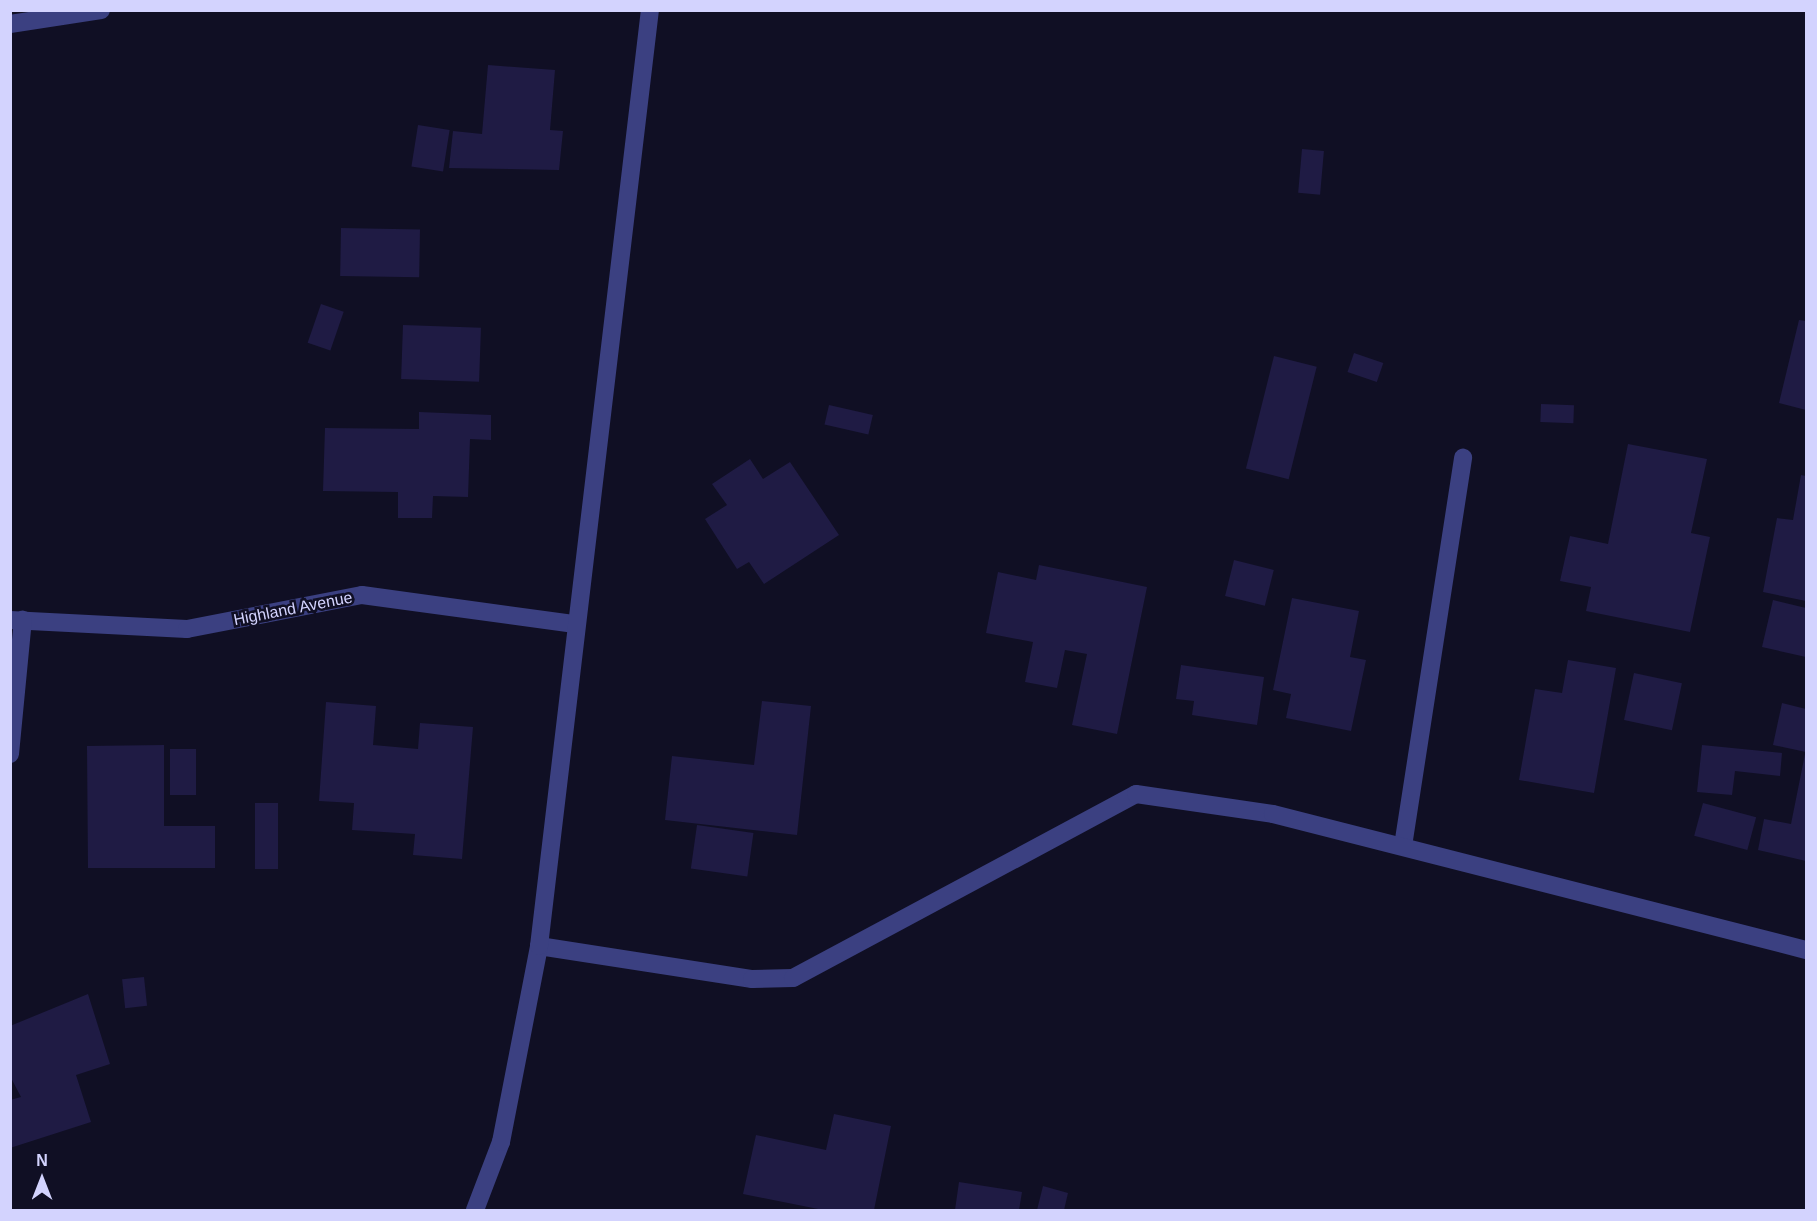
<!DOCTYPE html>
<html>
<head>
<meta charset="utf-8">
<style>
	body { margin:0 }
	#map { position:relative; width:1817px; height:1221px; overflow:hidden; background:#100f24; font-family:Arial,sans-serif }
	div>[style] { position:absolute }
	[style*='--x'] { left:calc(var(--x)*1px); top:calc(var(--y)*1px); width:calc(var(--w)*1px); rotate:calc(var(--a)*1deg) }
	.building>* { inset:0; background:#1f1b44; transform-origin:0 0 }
	.minor>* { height:18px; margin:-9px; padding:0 9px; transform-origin:9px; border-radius:9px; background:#3b4081 }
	span { translate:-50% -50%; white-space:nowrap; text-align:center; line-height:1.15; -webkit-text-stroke:5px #100f24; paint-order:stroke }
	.street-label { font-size:16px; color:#d3d3fe }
	.frame { position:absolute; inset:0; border:12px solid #d3d3fe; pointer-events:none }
	.north { position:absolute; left:12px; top:1149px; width:60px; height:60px; -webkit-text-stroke:4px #100f24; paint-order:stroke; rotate:0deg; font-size:16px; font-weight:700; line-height:24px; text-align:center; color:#d3d3fe }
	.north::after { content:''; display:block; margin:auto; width:21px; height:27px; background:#d3d3fe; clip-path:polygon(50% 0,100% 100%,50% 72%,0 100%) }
</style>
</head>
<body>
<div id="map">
	<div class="building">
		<div style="clip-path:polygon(488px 65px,555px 70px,550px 130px,563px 131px,559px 170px,449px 168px,453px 131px,482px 134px)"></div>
		<div style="left:418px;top:125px;width:32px;height:42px;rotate:9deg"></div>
		<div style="left:1302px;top:149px;width:22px;height:44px;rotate:5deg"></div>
		<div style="left:341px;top:228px;width:79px;height:48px;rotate:1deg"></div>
		<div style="left:321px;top:304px;width:24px;height:41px;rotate:19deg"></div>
		<div style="clip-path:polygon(1799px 320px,1806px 321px,1806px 410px,1779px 403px)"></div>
		<div style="left:403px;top:325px;width:78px;height:54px;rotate:2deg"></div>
		<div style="left:1354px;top:353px;width:31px;height:20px;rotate:19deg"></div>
		<div style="left:1274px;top:356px;width:44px;height:116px;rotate:14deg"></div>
		<div style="left:1541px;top:404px;width:33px;height:18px;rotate:2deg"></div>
		<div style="left:829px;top:405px;width:45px;height:20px;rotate:13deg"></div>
		<div style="clip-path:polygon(419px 412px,491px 415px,491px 440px,470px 439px,468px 497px,433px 496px,432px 518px,398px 518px,398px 492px,323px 491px,325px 428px,419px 429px)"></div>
		<div style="clip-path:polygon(1628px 444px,1707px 459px,1691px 533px,1710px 537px,1690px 632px,1586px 611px,1591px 587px,1560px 581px,1570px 536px,1608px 544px)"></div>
		<div style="clip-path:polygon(750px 459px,763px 479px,790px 462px,839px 535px,764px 584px,749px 562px,737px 569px,705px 519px,727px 505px,712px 484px)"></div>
		<div style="clip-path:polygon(1801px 475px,1806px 476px,1806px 601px,1763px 592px,1777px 518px,1793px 520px)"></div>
		<div style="left:1234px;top:560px;width:41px;height:37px;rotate:14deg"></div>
		<div style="clip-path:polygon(1039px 565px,1147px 587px,1117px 734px,1072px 725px,1087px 654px,1065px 650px,1057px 688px,1025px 682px,1033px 642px,986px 633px,998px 572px,1036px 580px)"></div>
		<div style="clip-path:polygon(1292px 598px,1359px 611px,1350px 657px,1366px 660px,1351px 731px,1286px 718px,1291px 694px,1273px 690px)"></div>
		<div style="clip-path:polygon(1773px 600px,1806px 608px,1806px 657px,1762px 647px)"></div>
		<div style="clip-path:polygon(1568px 660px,1616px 668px,1594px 793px,1519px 780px,1535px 689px,1562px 693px)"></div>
		<div style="clip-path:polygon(1181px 665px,1264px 677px,1257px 725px,1192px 715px,1194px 701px,1176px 699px)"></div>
		<div style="left:1634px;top:673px;width:49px;height:48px;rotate:12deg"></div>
		<div style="clip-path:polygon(762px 701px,811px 706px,797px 835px,665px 820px,672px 756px,754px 765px)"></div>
		<div style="clip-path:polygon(326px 702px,376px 706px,373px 745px,418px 749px,420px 723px,473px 727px,462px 859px,413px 855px,415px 834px,352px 830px,354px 803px,319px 801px)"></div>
		<div style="clip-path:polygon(1782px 703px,1806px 709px,1806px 752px,1773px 745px)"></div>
		<div style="clip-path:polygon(164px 745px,164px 826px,215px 826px,215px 868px,88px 868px,87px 746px)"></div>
		<div style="clip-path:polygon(1702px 745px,1782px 753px,1780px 776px,1735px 771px,1732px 795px,1697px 792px)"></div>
		<div style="left:170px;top:749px;width:26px;height:46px"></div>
		<div style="clip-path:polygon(1805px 754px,1806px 861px,1758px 850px,1764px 819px,1791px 824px)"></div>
		<div style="left:255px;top:803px;width:23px;height:66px"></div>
		<div style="left:1703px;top:803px;width:55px;height:34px;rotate:15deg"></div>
		<div style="left:697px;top:825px;width:57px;height:44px;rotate:8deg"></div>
		<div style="left:144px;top:977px;width:29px;height:22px;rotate:84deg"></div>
		<div style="clip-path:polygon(88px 994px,110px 1064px,76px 1075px,91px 1122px,10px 1148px,10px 1100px,21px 1097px,10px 1076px,10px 1026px)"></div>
		<div style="clip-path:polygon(834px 1114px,891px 1126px,874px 1210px,823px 1210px,743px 1194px,756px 1135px,826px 1150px)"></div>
		<div style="clip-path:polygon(959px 1182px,1022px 1192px,1019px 1210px,955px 1210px)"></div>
		<div style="clip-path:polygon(1043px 1186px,1068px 1193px,1064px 1210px,1037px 1210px)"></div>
	</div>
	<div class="minor">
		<div style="--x:10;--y:24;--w:92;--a:-8.7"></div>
		<div style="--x:10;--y:620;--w:177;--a:2.9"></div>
		<div style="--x:187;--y:629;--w:178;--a:-11"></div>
		<div style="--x:362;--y:595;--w:215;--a:7.8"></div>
		<div style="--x:10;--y:754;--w:135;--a:-84.5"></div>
		<div style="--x:1403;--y:846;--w:393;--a:-81.2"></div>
		<div style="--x:539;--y:946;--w:216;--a:8.8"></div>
		<div style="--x:752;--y:979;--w:41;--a:-1.4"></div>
		<div style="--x:793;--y:978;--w:389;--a:-28.2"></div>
		<div style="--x:1136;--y:794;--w:138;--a:8.3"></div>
		<div style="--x:1273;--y:814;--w:550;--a:14.31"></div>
		<div style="--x:475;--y:1210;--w:73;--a:-69.1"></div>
		<div style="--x:501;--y:1142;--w:200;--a:-79"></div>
		<div style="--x:539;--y:946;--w:943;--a:-83.24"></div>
	</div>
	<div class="street-label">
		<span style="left:293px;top:609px;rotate:-11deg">Highland Avenue</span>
	</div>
	<div class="frame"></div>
	<div class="north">N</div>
</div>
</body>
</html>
